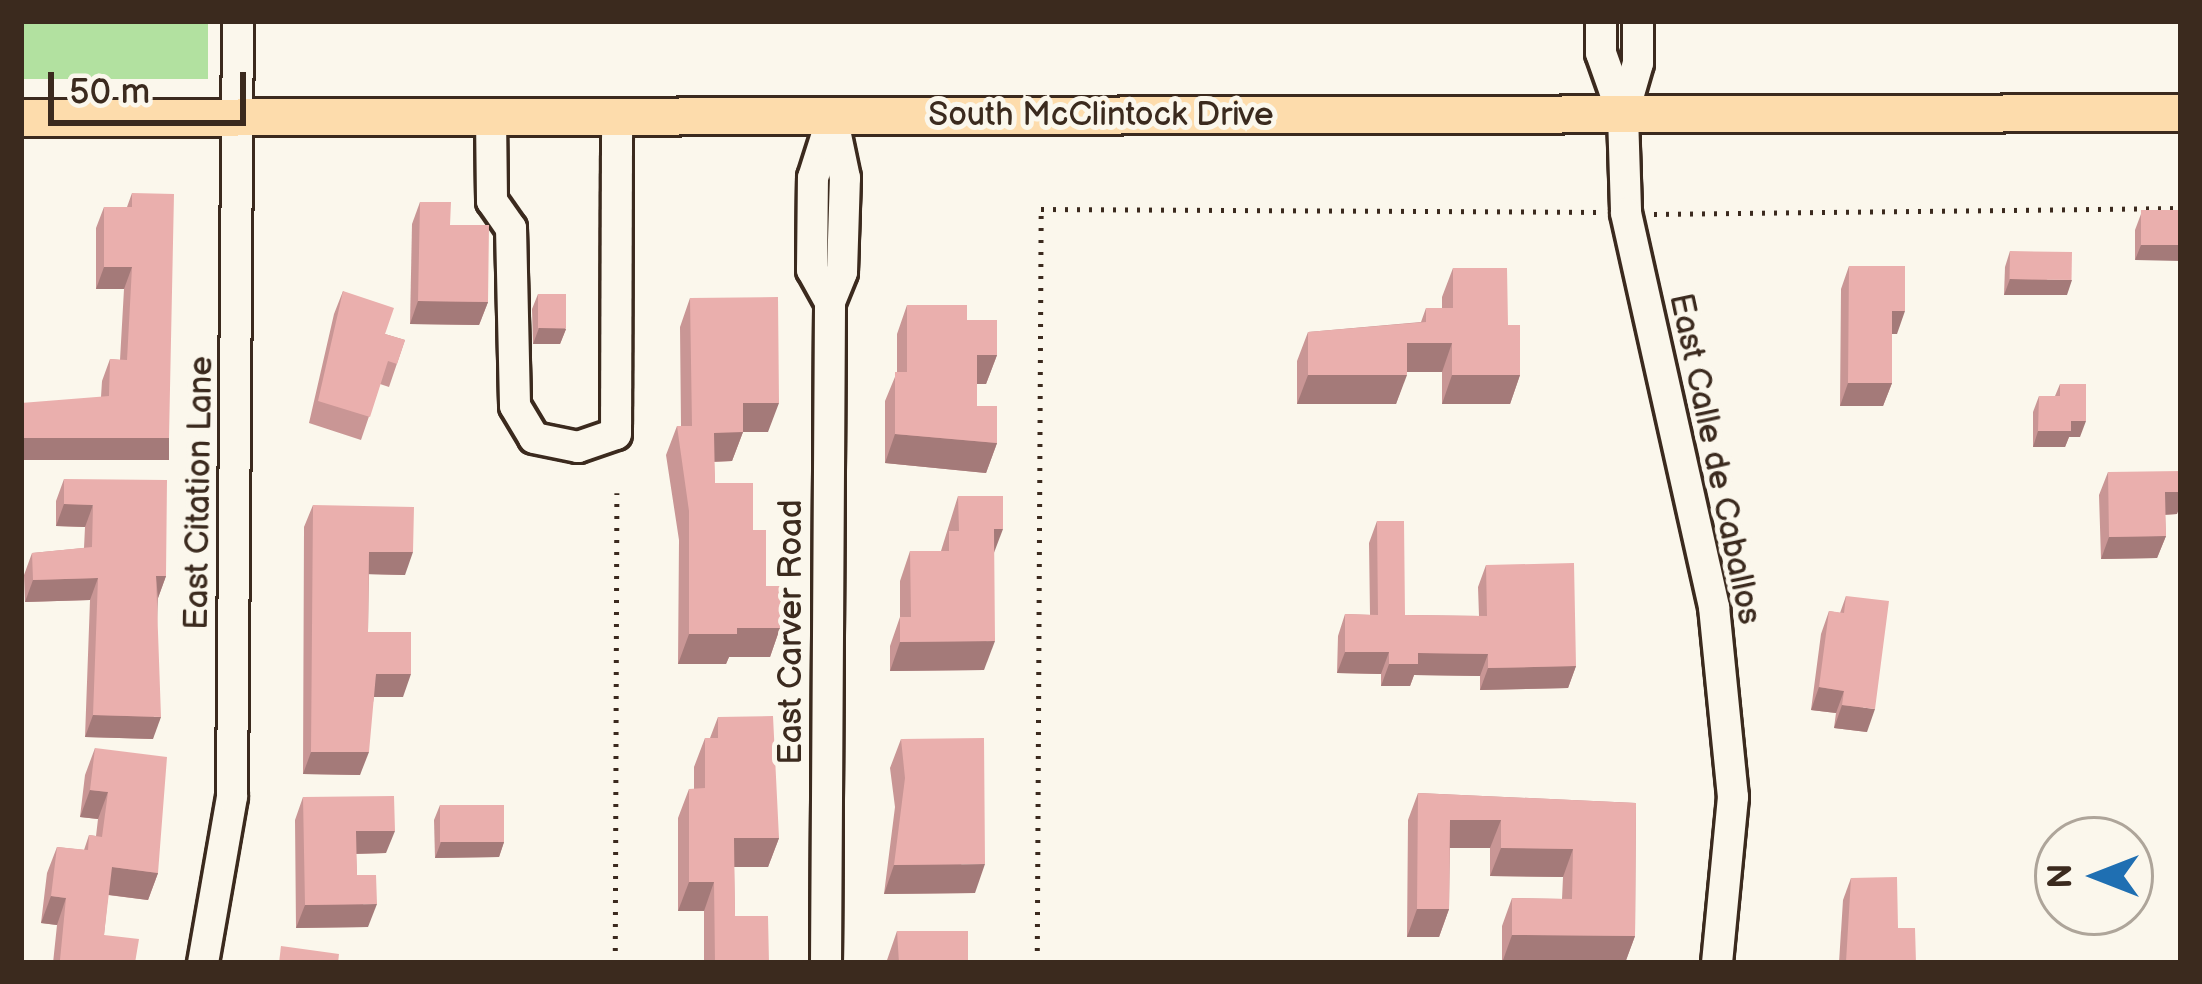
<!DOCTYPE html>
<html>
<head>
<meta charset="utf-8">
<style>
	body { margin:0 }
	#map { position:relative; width:2202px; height:984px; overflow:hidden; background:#fbf7ec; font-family:"Balsamiq Sans",sans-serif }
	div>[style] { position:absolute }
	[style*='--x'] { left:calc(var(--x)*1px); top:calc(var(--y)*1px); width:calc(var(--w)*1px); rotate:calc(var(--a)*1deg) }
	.green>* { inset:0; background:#b2e1a0; transform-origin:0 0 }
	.path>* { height:4.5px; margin-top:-2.25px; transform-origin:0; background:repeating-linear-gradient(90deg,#3b2a1e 0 3px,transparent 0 12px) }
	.roads { filter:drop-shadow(3px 0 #3b2a1e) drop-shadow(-3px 0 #3b2a1e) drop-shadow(0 3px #3b2a1e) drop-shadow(0 -3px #3b2a1e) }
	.minor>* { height:30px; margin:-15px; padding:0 15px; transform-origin:15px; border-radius:15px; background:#fbf7ec }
	.major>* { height:36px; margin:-18px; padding:0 18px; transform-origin:18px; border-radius:18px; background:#fddcac }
	.wall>* { inset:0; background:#c99695 }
	.shaded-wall>* { inset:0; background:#a47a79; transform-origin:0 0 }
	.building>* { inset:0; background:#eaafad; transform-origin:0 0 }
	span { translate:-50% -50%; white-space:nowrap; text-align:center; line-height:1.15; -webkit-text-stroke:10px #fbf7ec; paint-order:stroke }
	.street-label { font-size:33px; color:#3b2a1e }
	.frame { position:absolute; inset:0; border:24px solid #3b2a1e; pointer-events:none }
	.north { position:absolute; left:2034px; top:816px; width:120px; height:120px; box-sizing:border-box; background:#fbf7ec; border:3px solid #aea59a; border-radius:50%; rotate:270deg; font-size:33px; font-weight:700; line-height:48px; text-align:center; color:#3b2a1e }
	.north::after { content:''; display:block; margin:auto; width:42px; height:54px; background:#1f6fb2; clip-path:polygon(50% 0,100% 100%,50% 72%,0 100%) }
	.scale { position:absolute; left:48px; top:72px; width:198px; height:54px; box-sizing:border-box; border:6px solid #3b2a1e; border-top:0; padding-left:15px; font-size:36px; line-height:42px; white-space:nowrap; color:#3b2a1e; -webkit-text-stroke:9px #fbf7ec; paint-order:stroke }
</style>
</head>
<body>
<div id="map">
	<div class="green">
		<div style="left:21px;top:21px;width:187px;height:58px"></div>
	</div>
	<div class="path">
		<div style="--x:1654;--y:214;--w:527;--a:-0.65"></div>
		<div style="--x:615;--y:963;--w:470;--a:-89.8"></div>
		<div style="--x:1037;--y:963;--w:754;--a:-89.7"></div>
		<div style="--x:1041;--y:209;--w:559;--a:0.31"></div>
	</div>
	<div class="roads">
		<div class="minor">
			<div style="--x:1601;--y:21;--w:32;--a:90"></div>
			<div style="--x:1601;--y:53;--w:66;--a:70.5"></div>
			<div style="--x:1638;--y:21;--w:42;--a:90"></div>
			<div style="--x:1638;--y:63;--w:54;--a:106.1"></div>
			<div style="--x:1623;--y:115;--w:98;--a:88.2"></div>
			<div style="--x:1626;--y:213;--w:404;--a:77.4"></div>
			<div style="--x:1714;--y:607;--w:191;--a:84.3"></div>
			<div style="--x:1733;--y:797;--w:167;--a:95.5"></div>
			<div style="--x:491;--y:117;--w:84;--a:89.3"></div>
			<div style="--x:492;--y:201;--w:33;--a:55"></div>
			<div style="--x:511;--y:228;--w:178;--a:88.7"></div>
			<div style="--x:515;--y:406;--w:37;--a:59"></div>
			<div style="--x:534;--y:438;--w:45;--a:11.6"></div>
			<div style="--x:578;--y:447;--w:40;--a:-18.9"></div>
			<div style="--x:616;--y:434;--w:318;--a:-89.8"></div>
			<div style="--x:830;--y:302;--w:37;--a:-119"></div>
			<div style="--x:812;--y:270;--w:92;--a:-89.4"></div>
			<div style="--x:813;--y:178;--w:63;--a:-72.4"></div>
			<div style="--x:203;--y:963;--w:169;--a:-80.1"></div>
			<div style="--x:232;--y:797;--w:776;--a:-89.56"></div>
			<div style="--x:826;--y:963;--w:661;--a:-89.65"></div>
			<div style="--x:830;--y:302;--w:32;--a:-68"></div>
			<div style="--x:842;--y:272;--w:94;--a:-88.2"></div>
			<div style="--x:845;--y:178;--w:63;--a:-101.8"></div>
		</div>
		<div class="major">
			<div style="--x:21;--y:118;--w:2160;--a:-0.13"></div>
		</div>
	</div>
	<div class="wall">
		<div style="clip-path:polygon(132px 193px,161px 460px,21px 460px,101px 397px,102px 381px,110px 359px,120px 360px,124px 289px,96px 289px,96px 228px,104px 207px,127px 207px)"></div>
		<div style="clip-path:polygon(420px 202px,450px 225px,488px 302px,479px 325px,410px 324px,412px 224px)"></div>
		<div style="clip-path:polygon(2181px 210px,2135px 260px,2135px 230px,2141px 214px)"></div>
		<div style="clip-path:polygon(2010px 251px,2067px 295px,2004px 295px,2005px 267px)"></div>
		<div style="clip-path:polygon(1849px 266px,1897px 334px,1892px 334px,1892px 383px,1883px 406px,1840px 406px,1841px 289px)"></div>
		<div style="clip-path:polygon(1453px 268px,1508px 325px,1520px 375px,1510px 404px,1442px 404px,1442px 372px,1407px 372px,1396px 404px,1297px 404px,1297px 361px,1308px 332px,1421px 322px,1426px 308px,1442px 308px,1442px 297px)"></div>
		<div style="clip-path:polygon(343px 291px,385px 334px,405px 340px,389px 387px,380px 384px,361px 440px,309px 423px,334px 314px)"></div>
		<div style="clip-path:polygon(538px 294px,566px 329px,560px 344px,533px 344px,532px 309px)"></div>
		<div style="clip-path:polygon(690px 298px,768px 432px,743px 432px,732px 461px,714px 462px,715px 483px,753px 530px,766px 586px,780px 628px,770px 657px,729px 657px,726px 664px,678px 664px,679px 540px,666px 455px,677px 426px,681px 426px,680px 327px)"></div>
		<div style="clip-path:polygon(907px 305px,967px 320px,997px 355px,986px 384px,977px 384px,977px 406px,997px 443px,986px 473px,885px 463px,885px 401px,897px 372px,897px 334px)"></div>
		<div style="clip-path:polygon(2060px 384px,2080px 437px,2069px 437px,2065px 447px,2033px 447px,2033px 412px,2039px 396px,2055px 396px)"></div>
		<div style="clip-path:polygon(2108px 472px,2177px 514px,2165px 515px,2166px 536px,2157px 558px,2101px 559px,2099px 495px)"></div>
		<div style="clip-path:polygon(64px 479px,166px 576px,158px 598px,153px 739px,85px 737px,90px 600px,25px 602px,24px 575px,32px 553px,84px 548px,85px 527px,56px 526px,56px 501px)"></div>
		<div style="clip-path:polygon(958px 496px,994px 553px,984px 670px,890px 671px,890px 646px,900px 617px,900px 581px,910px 551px,941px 551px)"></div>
		<div style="clip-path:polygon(313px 505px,405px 575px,369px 574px,368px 632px,403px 697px,374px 697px,360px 775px,303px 774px,304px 527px)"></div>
		<div style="clip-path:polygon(1377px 521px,1405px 615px,1479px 616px,1478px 587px,1486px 565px,1576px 666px,1568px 688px,1480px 690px,1480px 676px,1414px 675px,1410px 686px,1381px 686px,1381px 674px,1337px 673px,1338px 636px,1345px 614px,1370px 615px,1369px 543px)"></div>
		<div style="clip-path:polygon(1846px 596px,1867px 732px,1834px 728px,1836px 713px,1811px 710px,1821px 634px,1829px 611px,1840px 613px)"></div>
		<div style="clip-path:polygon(718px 717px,779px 838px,768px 867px,734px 867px,735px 916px,769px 963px,704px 963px,704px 911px,678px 911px,678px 818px,689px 789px,694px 789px,694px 767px,705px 738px,710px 738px)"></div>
		<div style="clip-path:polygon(901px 739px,975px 893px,884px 894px,895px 807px,890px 768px)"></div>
		<div style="clip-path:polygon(95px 748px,158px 873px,148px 900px,108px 895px,104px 935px,135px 963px,53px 963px,57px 925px,41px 923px,47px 873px,57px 847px,84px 850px,89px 835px,96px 836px,98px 819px,80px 817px,85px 775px)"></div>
		<div style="clip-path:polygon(1418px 793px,1636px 803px,1635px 936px,1625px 963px,1502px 963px,1502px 926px,1512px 898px,1562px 899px,1563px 877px,1490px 876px,1490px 848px,1450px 848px,1449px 909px,1439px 937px,1407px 937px,1408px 820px)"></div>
		<div style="clip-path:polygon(303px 797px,386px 853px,356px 854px,357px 875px,368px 927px,296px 928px,295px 820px)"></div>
		<div style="clip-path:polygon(440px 805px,504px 842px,499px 857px,435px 858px,434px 820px)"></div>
		<div style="clip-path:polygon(1851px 878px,1898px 928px,1916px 963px,1839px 963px,1843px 900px)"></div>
		<div style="clip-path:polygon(897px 931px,968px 961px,982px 963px,886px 963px)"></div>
	</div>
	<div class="shaded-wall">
		<div style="clip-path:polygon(2141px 245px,2181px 245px,2181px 261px,2135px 260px)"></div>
		<div style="clip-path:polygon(104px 267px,132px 267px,124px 289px,96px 289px)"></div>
		<div style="clip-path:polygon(2010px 279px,2072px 280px,2067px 295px,2004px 295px)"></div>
		<div style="clip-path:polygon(418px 301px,488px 302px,479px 325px,410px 324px)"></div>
		<div style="clip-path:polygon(1892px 311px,1905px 311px,1897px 334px,1884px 334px)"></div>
		<div style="clip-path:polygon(539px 328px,566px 329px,560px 344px,533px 344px)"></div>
		<div style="clip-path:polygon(1407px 343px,1452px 343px,1442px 372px,1396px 372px)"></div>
		<div style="clip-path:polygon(977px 355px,997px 355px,986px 384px,967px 384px)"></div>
		<div style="clip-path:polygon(1308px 375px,1407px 375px,1396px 404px,1297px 404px)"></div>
		<div style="clip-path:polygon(1452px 375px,1520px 375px,1510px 404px,1442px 404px)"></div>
		<div style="clip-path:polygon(1848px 383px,1892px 383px,1883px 406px,1840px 406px)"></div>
		<div style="clip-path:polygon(743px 403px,779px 403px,768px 432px,743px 432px,732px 461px,703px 462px,714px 433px)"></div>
		<div style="clip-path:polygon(2071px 421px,2086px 421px,2080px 437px,2069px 437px,2065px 447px,2033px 447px,2038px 431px)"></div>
		<div style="clip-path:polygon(895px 434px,997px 443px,986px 473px,885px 463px)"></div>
		<div style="left:21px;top:438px;width:148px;height:22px"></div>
		<div style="clip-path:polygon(2165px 492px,2181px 492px,2181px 504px,2177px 514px,2157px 515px)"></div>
		<div style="clip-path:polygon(64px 504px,93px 505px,85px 527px,56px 526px)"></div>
		<div style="clip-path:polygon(994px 529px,1003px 529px,992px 558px)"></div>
		<div style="clip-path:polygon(2166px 536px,2157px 558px,2101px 559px,2109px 537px)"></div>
		<div style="clip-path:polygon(369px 552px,413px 552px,405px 575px,361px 574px)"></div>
		<div style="clip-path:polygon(156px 576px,166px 576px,158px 598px)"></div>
		<div style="clip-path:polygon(98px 578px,90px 600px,25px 602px,33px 580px)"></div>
		<div style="clip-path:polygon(737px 628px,780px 628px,770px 657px,729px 657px,726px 664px,678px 664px,689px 634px)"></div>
		<div style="clip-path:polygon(995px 641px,984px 670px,890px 671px,900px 642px)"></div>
		<div style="clip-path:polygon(1345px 652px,1389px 652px,1381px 674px,1337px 673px)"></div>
		<div style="clip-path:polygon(1418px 653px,1488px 654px,1480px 676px,1414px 675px,1410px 686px,1381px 686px,1389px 664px)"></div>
		<div style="clip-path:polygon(1576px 666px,1568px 688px,1480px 690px,1488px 668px)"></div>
		<div style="clip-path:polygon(376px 674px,411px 674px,403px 697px,368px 697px)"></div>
		<div style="clip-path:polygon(1819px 687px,1844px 691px,1836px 713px,1811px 710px)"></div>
		<div style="clip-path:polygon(1842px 705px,1875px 709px,1867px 732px,1834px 728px)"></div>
		<div style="clip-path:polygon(93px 715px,161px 717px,153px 739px,85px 737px)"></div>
		<div style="clip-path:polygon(311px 752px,369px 752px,360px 775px,303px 774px)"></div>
		<div style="clip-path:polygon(90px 790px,108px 792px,98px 819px,80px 817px)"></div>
		<div style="clip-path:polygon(1450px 820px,1501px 820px,1490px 848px,1440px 848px)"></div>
		<div style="clip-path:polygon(356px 831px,395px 831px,386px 853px,348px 854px)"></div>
		<div style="clip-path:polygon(734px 838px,779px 838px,768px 867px,723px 867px)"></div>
		<div style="clip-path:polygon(441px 842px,504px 842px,499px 857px,435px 858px)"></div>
		<div style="clip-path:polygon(1501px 848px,1573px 849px,1563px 877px,1490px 876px)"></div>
		<div style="clip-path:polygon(985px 864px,975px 893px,884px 894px,894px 865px)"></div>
		<div style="clip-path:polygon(112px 867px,158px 873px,148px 900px,102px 894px)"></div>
		<div style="clip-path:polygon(689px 882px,714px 882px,704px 911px,678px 911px)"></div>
		<div style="clip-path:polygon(51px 896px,66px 898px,57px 925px,41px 923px)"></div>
		<div style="clip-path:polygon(377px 904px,368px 927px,296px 928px,305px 905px)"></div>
		<div style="clip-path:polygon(1417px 909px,1449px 909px,1439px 937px,1407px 937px)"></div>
		<div style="clip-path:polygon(1512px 935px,1635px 936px,1625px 963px,1502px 963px)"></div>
	</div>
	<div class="building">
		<div style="clip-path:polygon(132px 193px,174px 194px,169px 438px,21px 438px,21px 403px,109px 396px,110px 359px,127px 360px,132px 267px,104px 267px,104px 207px,132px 207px)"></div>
		<div style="clip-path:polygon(420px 202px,451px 202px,450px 225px,489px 225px,488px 302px,418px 301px)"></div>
		<div style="left:2181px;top:210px;width:35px;height:40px;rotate:90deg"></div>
		<div style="left:2010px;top:251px;width:62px;height:28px;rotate:1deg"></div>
		<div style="clip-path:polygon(1849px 266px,1905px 266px,1905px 311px,1892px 311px,1892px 383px,1848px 383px)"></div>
		<div style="clip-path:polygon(1453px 268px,1507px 268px,1508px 325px,1520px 325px,1520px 375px,1452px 375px,1452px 343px,1407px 343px,1407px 375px,1308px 375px,1308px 332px,1426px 322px,1426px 308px,1453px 308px)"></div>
		<div style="clip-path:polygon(343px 291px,394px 308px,385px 334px,405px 340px,397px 364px,388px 361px,370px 417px,318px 401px)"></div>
		<div style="left:538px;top:294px;width:28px;height:34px"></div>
		<div style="clip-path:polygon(778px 297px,779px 403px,743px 403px,743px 432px,714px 433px,715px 483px,753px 483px,753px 530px,766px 530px,766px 586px,781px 586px,780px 628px,737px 628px,737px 634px,689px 634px,689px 511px,677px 426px,692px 426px,690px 298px)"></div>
		<div style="clip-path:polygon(907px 305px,967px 305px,967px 320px,997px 320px,997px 355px,977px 355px,977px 406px,997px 406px,997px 443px,895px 434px,895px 372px,907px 372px)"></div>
		<div style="clip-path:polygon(2060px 384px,2086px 384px,2086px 421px,2071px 421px,2071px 431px,2038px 431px,2039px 396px,2060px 396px)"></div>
		<div style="clip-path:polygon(2181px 471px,2181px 492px,2165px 492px,2166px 536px,2109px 537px,2108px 472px)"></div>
		<div style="clip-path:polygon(64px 479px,167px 480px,166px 576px,156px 576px,161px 717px,93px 715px,98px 578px,33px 580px,32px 553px,92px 547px,93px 505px,64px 504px)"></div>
		<div style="clip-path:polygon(958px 496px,1003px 496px,1003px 529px,994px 529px,995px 641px,900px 642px,900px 617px,911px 617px,910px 551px,949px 551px,949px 531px,959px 531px)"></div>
		<div style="clip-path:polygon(313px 505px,414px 507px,413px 552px,369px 552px,368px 632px,411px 632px,411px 674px,376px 674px,369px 752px,311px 752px)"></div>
		<div style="clip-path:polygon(1377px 521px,1404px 521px,1405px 615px,1487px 616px,1486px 565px,1574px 563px,1576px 666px,1488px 668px,1488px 654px,1418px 653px,1418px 664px,1389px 664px,1389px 652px,1345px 652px,1345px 614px,1378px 615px)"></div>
		<div style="clip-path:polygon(1846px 596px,1889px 601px,1875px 709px,1842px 705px,1844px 691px,1819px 687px,1829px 611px,1844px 613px)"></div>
		<div style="clip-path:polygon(773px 716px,779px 838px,734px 838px,735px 916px,768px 916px,769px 963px,715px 963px,714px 882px,689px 882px,689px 789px,705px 788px,705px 738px,718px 738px,718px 717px)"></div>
		<div style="clip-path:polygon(984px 738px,985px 864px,894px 865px,905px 778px,901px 739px)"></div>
		<div style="clip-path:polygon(95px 748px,167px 757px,158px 873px,112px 867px,104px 935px,139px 939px,135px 963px,79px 963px,60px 960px,66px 898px,51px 896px,57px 847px,88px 850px,89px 835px,102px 837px,108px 792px,90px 790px)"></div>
		<div style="clip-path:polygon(1418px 793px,1636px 803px,1635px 936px,1512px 935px,1512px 898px,1572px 899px,1573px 849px,1501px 848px,1501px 820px,1450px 820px,1449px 909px,1417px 909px)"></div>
		<div style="clip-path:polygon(394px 796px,395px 831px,356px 831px,357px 875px,376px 875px,377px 904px,305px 905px,303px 797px)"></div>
		<div style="left:440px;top:805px;width:64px;height:37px"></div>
		<div style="clip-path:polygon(1897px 877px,1898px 928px,1915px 928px,1916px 963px,1846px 962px,1851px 878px)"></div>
		<div style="clip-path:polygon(897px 931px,968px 931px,968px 961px,982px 961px,982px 963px,899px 963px)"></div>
		<div style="clip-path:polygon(281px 946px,339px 954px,338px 963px,279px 963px)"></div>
	</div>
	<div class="street-label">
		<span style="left:1101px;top:116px">South McClintock Drive</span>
		<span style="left:1714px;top:459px;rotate:78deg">East Calle de Caballos</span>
		<span style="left:200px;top:493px;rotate:-89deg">East Citation Lane</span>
		<span style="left:792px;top:632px;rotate:-90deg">East Carver Road</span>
	</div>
	<div class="frame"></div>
	<div class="north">N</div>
	<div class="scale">50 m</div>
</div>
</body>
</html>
